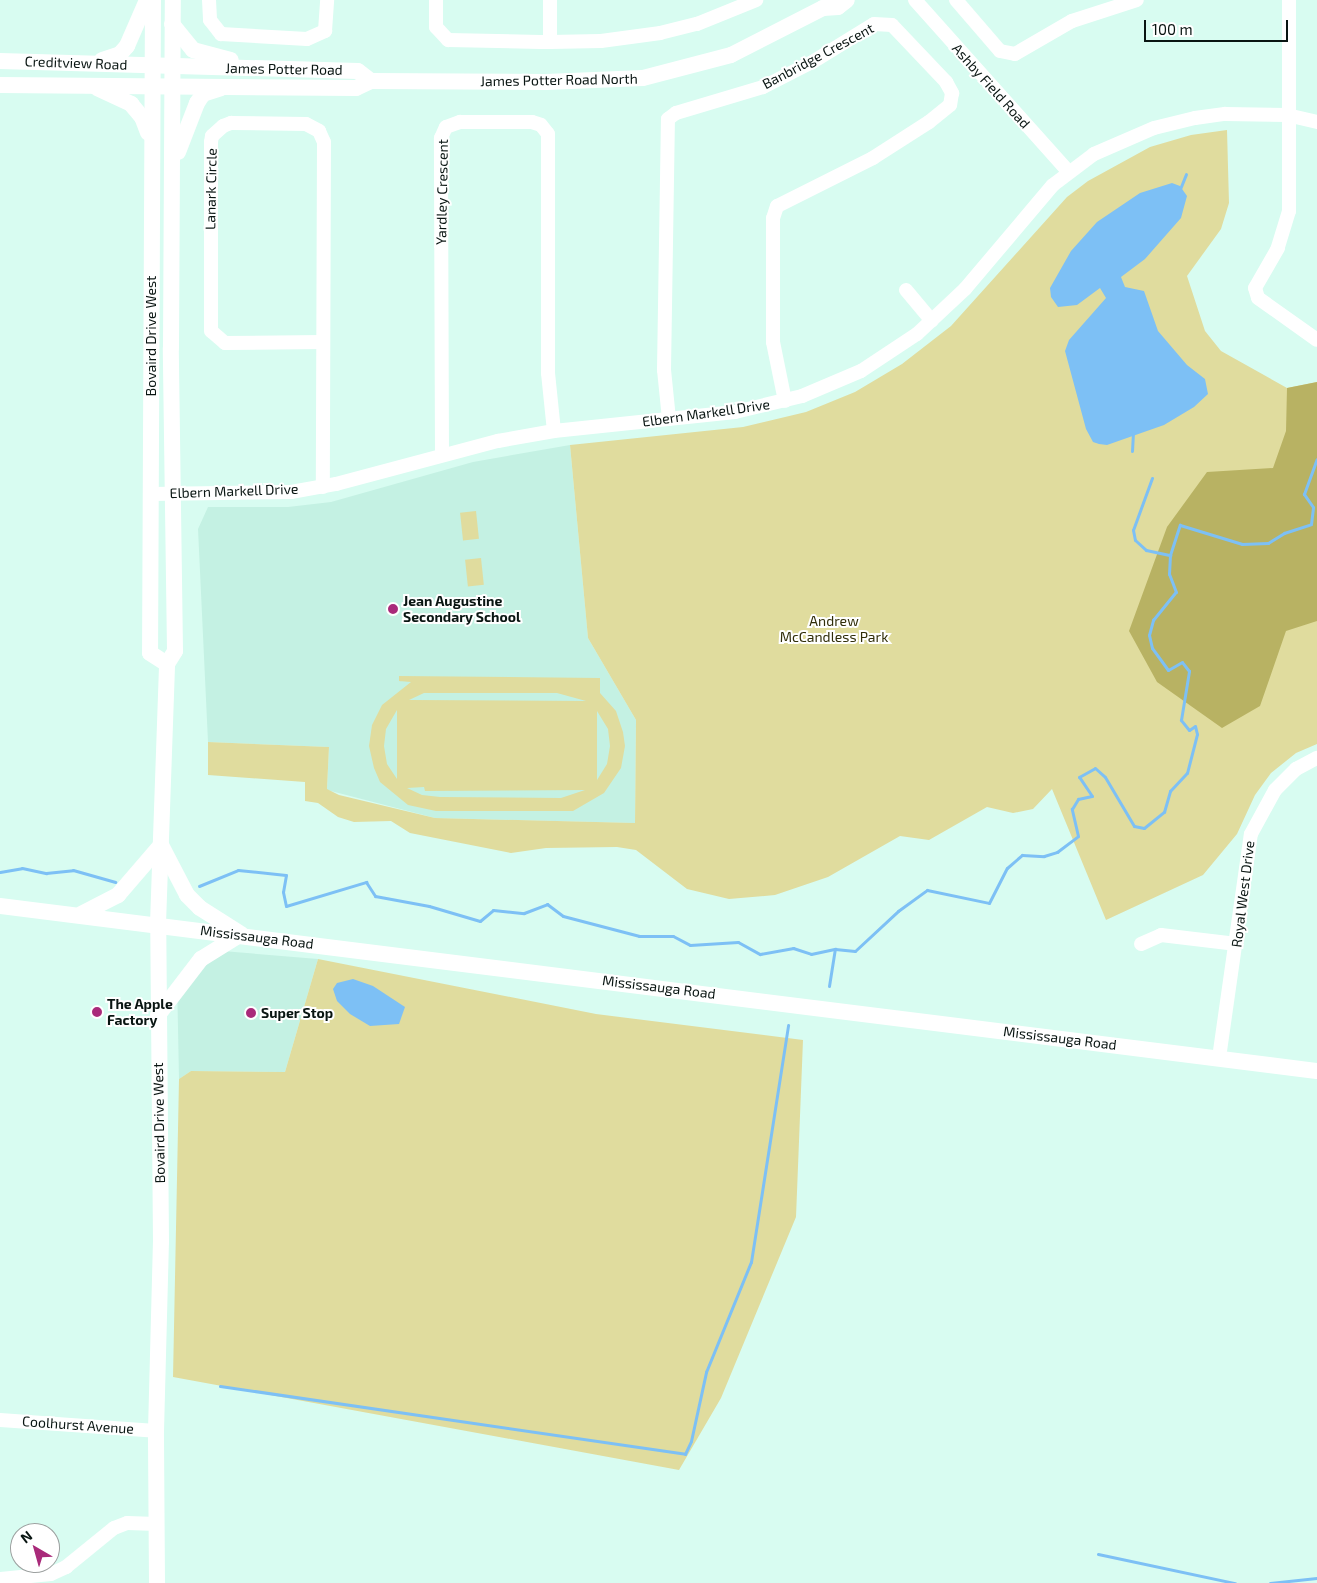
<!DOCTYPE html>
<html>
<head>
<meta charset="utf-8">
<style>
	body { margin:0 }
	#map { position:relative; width:1317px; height:1583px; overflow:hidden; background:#d8fcf1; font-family:"Exo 2",sans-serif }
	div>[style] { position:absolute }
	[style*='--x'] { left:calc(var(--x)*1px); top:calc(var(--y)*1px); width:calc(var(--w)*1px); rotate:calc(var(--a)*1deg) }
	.built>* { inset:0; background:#c4f1e3 }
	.green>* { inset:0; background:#e0dc9e; transform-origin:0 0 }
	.forest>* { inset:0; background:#b8b263 }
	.water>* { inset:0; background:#7dc0f5 }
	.stream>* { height:3px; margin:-1.5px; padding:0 1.5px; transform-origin:1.5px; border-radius:1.5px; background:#7dc0f5 }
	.minor>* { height:14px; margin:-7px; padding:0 7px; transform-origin:7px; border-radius:7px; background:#fff }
	.major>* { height:16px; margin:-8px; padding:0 8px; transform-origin:8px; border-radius:8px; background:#fff }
	.dots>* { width:14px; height:14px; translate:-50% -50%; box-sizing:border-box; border:2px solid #fff; border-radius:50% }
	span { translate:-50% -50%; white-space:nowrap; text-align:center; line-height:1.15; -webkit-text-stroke:4px #fff; paint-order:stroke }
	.street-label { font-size:14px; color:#091512 }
	.poi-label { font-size:14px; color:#091512; font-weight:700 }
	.left { translate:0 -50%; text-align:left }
	.park-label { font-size:14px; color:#302d09 }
	.north { position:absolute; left:10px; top:1523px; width:50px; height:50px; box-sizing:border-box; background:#fff; border:1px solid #9da1a0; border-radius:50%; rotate:322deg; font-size:14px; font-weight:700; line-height:20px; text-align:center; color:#091512 }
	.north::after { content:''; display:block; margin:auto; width:18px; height:22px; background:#a92a7a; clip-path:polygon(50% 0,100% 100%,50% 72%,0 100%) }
	.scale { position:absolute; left:1144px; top:20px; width:144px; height:22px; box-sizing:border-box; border:2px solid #091512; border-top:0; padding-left:6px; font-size:15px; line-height:18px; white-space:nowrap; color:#091512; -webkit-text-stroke:4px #fff; paint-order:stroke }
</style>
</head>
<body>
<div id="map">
	<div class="built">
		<div style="clip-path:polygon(570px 445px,588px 638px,636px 720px,635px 823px,435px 818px,327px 790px,329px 747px,208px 742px,198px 529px,208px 507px,288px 507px,331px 502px,473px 462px)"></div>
		<div style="clip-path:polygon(210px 950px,318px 959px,285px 1072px,191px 1071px,179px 1079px,177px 978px)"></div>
	</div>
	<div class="green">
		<div style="clip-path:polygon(1227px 130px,1229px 203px,1221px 229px,1187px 276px,1205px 331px,1221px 351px,1287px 388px,1317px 382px,1317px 744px,1296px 753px,1271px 773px,1255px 795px,1237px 834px,1203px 875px,1106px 920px,1052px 789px,1033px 809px,1013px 813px,987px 807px,929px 840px,900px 836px,828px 877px,775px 895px,729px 899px,687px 889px,636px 850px,617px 847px,546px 848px,511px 853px,410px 833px,391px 821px,354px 822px,338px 817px,318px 803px,305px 801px,305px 782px,208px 775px,208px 742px,329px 747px,327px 789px,339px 795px,435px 818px,635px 823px,636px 720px,588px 638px,570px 445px,743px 427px,806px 412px,855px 392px,902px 364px,951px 326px,1067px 197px,1088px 181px,1150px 147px,1191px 135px)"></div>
		<div style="left:476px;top:511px;width:28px;height:16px;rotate:84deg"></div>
		<div style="left:481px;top:558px;width:27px;height:16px;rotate:84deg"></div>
		<div style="clip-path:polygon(evenodd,399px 676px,600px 678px,600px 693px,616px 711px,623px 732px,625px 746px,621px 768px,604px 793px,573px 811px,436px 811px,408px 805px,380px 782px,374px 768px,369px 746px,372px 725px,382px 705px,411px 682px,399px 681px,399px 676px,424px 693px,557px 693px,586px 701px,409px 700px,424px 693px,399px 676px,397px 710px,397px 779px,387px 764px,384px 746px,386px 729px,397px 710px,399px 676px,597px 711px,608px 729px,610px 746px,607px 764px,597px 780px,597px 711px,399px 676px,424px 787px,425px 791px,585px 790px,561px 798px,440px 797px,422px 795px,407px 788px,424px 787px)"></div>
		<div style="clip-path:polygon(318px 959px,596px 1014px,803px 1040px,796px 1217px,721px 1398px,679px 1470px,173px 1377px,179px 1079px,191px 1071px,285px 1072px)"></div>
	</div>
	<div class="forest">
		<div style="clip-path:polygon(1317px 382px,1317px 621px,1286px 631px,1260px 706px,1222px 728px,1157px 682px,1129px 631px,1167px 527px,1207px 472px,1273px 468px,1286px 431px,1287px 388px)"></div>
	</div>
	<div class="water">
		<div style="clip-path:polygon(1172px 183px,1180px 186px,1187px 196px,1181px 218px,1145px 259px,1121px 277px,1125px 287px,1144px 291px,1158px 331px,1187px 365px,1205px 379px,1208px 394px,1194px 407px,1164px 425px,1107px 445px,1099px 444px,1093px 442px,1086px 429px,1065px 351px,1069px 340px,1106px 298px,1100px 288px,1077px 305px,1058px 307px,1051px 297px,1050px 288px,1071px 251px,1097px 222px,1140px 193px)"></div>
		<div style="clip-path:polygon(353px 979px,373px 986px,405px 1007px,399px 1024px,370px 1026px,350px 1014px,337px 1001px,333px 989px,337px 983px)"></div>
	</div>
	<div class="stream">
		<div style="--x:1180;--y:189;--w:16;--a:-68"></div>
		<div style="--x:1132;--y:451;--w:17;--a:-87"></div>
		<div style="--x:1152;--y:478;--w:55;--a:110.1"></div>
		<div style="--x:1133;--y:530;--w:10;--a:79"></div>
		<div style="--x:1135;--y:540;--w:15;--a:42"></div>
		<div style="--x:1146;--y:550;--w:25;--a:12"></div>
		<div style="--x:0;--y:872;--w:22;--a:-10"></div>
		<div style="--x:22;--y:868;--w:25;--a:12"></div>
		<div style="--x:46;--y:873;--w:27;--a:-6"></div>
		<div style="--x:73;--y:870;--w:44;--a:15.9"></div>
		<div style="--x:199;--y:886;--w:42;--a:-22.3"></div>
		<div style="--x:238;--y:870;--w:48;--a:5.9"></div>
		<div style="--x:286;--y:875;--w:17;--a:100"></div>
		<div style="--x:283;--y:892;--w:14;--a:78"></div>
		<div style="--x:286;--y:906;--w:84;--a:-16.7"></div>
		<div style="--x:366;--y:882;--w:17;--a:57"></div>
		<div style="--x:375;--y:896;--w:55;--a:10.5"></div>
		<div style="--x:429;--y:906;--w:53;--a:16.4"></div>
		<div style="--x:480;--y:921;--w:17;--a:-40"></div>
		<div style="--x:493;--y:910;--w:31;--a:6"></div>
		<div style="--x:524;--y:913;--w:25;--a:-21"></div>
		<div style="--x:547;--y:904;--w:20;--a:37"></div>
		<div style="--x:563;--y:916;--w:79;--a:14.7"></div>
		<div style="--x:639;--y:936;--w:34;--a:0"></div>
		<div style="--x:673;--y:936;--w:19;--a:28"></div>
		<div style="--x:690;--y:945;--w:48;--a:-3.6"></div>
		<div style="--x:738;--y:942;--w:25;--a:29"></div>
		<div style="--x:760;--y:954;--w:34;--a:-10"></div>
		<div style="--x:793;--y:948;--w:19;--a:18"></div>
		<div style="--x:811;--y:954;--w:25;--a:-12"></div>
		<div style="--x:835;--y:949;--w:20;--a:6"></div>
		<div style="--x:855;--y:951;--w:59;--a:-42.9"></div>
		<div style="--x:898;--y:911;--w:36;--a:-36"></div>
		<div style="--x:927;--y:890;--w:63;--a:11.8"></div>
		<div style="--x:989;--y:903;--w:39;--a:-63"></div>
		<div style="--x:1007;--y:868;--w:20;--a:-41"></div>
		<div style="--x:1022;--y:855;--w:22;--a:3"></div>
		<div style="--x:1044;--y:856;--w:14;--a:-17"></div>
		<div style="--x:1057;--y:852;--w:26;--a:-37"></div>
		<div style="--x:1078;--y:836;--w:28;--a:-103"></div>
		<div style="--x:1072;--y:809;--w:12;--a:-59"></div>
		<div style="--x:1078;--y:799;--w:14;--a:-12"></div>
		<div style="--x:1092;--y:796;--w:23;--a:-124"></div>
		<div style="--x:1079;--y:777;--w:18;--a:-29"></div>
		<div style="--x:1095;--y:768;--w:13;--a:42"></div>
		<div style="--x:1105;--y:777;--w:57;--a:59.4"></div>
		<div style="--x:1134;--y:826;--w:10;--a:11"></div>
		<div style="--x:1144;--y:828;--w:26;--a:-39"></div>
		<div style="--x:1164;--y:812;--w:22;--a:-74"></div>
		<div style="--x:1170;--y:791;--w:25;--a:-47"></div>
		<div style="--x:1187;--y:773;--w:40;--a:-75.6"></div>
		<div style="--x:1197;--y:734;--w:8;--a:-104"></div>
		<div style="--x:1195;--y:726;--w:7;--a:146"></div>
		<div style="--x:1189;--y:730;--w:13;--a:-129"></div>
		<div style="--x:1181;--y:720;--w:50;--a:-80.7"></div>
		<div style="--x:1189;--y:671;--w:11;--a:-128"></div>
		<div style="--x:1182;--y:662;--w:16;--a:150"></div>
		<div style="--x:1168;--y:670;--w:27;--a:-126"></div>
		<div style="--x:1152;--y:648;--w:13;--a:-103"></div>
		<div style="--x:1149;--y:635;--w:16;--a:-75"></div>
		<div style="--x:1153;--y:620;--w:36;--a:-51"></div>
		<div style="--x:1176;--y:592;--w:19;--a:-111"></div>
		<div style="--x:1169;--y:574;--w:19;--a:-87"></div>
		<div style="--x:1170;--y:555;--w:32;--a:-72"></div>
		<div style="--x:1180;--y:525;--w:65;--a:17"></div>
		<div style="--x:1242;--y:544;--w:26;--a:-2"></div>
		<div style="--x:1268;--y:543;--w:19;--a:-32"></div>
		<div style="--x:1284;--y:533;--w:28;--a:-18"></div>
		<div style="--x:1311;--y:524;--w:17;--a:-83"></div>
		<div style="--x:1313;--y:507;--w:16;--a:-125"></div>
		<div style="--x:1304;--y:494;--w:37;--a:-70"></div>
		<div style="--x:829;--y:986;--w:37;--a:-81"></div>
		<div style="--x:220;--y:1386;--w:470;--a:8.3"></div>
		<div style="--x:685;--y:1454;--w:14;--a:-65"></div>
		<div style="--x:691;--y:1441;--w:71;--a:-77.7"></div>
		<div style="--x:706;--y:1372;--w:119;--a:-67.8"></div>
		<div style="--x:751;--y:1262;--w:240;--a:-81.1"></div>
		<div style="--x:1098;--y:1554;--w:140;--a:12"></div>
		<div style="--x:1270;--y:1583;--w:47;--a:-6.1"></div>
	</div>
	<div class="minor">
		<div style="--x:209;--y:0;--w:20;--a:87"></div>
		<div style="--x:210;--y:20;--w:18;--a:52"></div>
		<div style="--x:221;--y:34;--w:86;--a:3.3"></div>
		<div style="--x:307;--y:39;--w:20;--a:-24"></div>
		<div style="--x:325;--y:31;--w:31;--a:-86"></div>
		<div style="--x:436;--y:0;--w:27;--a:90"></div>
		<div style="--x:436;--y:27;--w:18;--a:47"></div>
		<div style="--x:448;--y:40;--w:93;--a:1.2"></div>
		<div style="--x:541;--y:42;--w:9;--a:0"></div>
		<div style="--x:550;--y:42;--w:42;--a:-90"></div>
		<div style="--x:915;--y:0;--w:229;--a:48.2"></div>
		<div style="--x:956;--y:0;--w:67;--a:49.2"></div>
		<div style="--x:1000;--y:51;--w:15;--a:11"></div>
		<div style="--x:1015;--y:54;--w:66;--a:-30.1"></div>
		<div style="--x:1072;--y:21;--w:68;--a:-17.9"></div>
		<div style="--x:1289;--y:0;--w:211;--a:90"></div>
		<div style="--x:1289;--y:211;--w:39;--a:107"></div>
		<div style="--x:1278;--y:248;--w:46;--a:119.9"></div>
		<div style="--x:1255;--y:288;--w:10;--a:73"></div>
		<div style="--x:1258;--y:298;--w:72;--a:35.4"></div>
		<div style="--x:550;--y:42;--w:51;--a:-1.1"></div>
		<div style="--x:601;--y:41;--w:60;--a:-7.7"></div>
		<div style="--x:660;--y:33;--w:38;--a:-14"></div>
		<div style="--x:697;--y:24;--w:64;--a:-22.1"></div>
		<div style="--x:906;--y:290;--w:40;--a:50"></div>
		<div style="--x:323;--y:342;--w:98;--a:179.4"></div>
		<div style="--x:225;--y:343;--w:18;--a:-139"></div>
		<div style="--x:211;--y:331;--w:189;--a:-90"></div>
		<div style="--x:211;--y:142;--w:6;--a:-81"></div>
		<div style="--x:212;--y:136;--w:15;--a:-42"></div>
		<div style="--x:223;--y:126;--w:9;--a:-21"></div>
		<div style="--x:231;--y:123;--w:75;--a:0.8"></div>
		<div style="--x:306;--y:124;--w:15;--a:28"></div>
		<div style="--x:319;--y:131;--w:12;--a:66"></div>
		<div style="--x:324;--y:142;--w:345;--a:90.2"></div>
		<div style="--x:669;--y:419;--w:49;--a:-95.8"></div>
		<div style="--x:664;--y:370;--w:251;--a:-89.1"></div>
		<div style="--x:668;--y:119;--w:10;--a:-37"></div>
		<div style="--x:676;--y:113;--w:91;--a:-16.6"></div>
		<div style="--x:763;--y:87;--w:57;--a:-27"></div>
		<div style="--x:814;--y:61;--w:70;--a:-31.7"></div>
		<div style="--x:874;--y:24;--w:18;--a:3"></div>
		<div style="--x:892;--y:25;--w:79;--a:46.5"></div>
		<div style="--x:946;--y:82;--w:13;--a:61"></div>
		<div style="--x:952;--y:93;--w:12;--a:99"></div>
		<div style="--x:950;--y:105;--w:27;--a:141"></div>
		<div style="--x:929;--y:122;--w:67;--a:147.3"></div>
		<div style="--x:873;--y:158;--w:107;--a:153.4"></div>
		<div style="--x:777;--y:206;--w:13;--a:108"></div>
		<div style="--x:773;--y:218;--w:124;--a:90"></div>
		<div style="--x:773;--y:342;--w:60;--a:78.5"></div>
		<div style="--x:442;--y:454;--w:316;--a:-90.2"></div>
		<div style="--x:441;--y:138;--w:12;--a:-66"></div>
		<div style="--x:446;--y:127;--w:15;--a:-20"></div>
		<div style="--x:460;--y:122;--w:72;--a:0"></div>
		<div style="--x:532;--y:122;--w:9;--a:18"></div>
		<div style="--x:541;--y:125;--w:11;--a:52"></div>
		<div style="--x:548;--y:134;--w:239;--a:90"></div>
		<div style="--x:548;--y:373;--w:58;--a:84.1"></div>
		<div style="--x:151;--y:494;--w:140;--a:-0.8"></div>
		<div style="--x:291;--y:492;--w:46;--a:-10.1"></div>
		<div style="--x:336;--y:484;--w:168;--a:-14.9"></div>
		<div style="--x:498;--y:441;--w:57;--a:-10.1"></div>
		<div style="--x:554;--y:431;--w:182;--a:-6"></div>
		<div style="--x:735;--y:412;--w:69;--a:-13.4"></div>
		<div style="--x:802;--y:396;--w:64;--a:-23"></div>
		<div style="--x:861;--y:371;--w:67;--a:-33.5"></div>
		<div style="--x:917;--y:334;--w:66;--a:-43.2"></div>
		<div style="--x:965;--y:289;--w:136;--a:-49.8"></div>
		<div style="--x:1053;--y:185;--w:51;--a:-37.1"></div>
		<div style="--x:1094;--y:154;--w:65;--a:-23.4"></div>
		<div style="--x:1154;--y:128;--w:42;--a:-13.7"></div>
		<div style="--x:1195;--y:118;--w:30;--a:-8"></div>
		<div style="--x:1225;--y:114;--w:62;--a:0.9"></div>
		<div style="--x:1287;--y:115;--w:31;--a:13"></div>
		<div style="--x:1141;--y:944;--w:22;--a:-24"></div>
		<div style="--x:1161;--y:935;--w:76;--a:6.8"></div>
		<div style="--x:1219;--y:1058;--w:226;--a:-81.9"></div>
		<div style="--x:1251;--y:834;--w:50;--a:-61.4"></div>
		<div style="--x:1275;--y:790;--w:30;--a:-45"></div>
		<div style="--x:1296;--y:769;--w:24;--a:-28"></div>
		<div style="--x:0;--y:1420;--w:156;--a:4"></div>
		<div style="--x:0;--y:1579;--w:51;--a:-5.6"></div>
		<div style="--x:51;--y:1574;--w:17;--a:-25"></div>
		<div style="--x:66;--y:1567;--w:62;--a:-39.1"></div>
		<div style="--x:114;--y:1528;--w:14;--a:-21"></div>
		<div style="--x:127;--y:1523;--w:30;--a:2"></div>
	</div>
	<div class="major">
		<div style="--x:153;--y:0;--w:653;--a:90.26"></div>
		<div style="--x:150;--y:653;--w:20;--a:33"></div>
		<div style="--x:823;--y:8;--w:15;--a:-4"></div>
		<div style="--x:838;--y:7;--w:11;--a:-38"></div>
		<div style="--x:172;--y:24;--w:33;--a:51"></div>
		<div style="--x:193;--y:50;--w:39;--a:15"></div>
		<div style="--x:102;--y:60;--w:19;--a:-18"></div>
		<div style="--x:120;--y:54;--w:11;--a:-49"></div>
		<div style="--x:127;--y:46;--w:50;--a:-66.5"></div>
		<div style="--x:0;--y:61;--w:358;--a:1.6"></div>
		<div style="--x:358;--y:71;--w:16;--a:38"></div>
		<div style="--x:0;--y:85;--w:356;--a:0.5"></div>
		<div style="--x:356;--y:88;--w:17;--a:-25"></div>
		<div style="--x:371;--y:81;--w:175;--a:0.3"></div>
		<div style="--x:546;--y:82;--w:97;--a:-2.4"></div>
		<div style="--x:643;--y:78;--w:91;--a:-14.6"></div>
		<div style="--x:731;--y:55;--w:103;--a:-27.1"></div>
		<div style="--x:97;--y:88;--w:38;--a:25"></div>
		<div style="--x:131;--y:104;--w:17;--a:50"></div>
		<div style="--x:142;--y:117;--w:17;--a:69"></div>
		<div style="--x:178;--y:152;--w:53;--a:-68.8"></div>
		<div style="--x:197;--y:103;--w:11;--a:-56"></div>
		<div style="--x:203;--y:94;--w:19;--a:-18"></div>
		<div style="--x:161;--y:845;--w:56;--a:62.5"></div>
		<div style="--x:187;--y:895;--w:18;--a:45"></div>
		<div style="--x:200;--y:908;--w:49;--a:32.4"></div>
		<div style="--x:0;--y:906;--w:1327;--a:7.14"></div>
		<div style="--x:81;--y:914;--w:42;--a:-27.2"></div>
		<div style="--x:118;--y:895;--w:66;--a:-49.3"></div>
		<div style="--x:158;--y:1015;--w:71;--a:-52.5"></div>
		<div style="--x:201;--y:959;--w:44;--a:-31.9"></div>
		<div style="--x:157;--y:1583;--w:152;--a:-90.4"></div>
		<div style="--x:156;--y:1431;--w:189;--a:-88.5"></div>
		<div style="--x:161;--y:1242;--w:318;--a:-90.5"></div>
		<div style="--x:158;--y:924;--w:260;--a:-88"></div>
		<div style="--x:167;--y:664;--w:15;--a:-58"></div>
		<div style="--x:175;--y:651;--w:303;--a:-90.8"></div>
		<div style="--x:171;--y:348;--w:348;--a:-89.7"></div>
	</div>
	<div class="dots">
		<div style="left:393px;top:609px;background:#a92a7a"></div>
		<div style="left:97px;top:1012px;background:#a92a7a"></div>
		<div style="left:251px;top:1013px;background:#a92a7a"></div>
	</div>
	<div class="street-label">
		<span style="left:818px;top:56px;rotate:-28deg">Banbridge Crescent</span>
		<span style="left:76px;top:63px;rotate:2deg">Creditview Road</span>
		<span style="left:284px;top:69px;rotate:1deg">James Potter Road</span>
		<span style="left:559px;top:80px;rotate:-1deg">James Potter Road North</span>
		<span style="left:991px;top:86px;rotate:48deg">Ashby Field Road</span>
		<span style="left:211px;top:189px;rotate:-89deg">Lanark Circle</span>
		<span style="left:442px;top:192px;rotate:-89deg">Yardley Crescent</span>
		<span style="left:151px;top:336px;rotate:-90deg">Bovaird Drive West</span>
		<span style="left:706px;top:413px;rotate:-8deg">Elbern Markell Drive</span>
		<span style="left:234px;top:491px;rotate:-2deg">Elbern Markell Drive</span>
		<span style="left:1243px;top:894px;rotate:-83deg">Royal West Drive</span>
		<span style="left:257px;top:937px;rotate:7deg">Mississauga Road</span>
		<span style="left:659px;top:987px;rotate:7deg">Mississauga Road</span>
		<span style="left:1060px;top:1038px;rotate:7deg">Mississauga Road</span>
		<span style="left:159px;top:1123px;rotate:-91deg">Bovaird Drive West</span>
		<span style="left:78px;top:1425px;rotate:4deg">Coolhurst Avenue</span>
	</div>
	<div class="poi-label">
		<span class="left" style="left:403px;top:609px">Jean Augustine<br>Secondary School</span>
		<span class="left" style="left:107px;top:1012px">The Apple<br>Factory</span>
		<span class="left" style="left:261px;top:1013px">Super Stop</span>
	</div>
	<div class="park-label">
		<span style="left:834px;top:629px">Andrew<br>McCandless Park</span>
	</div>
	<div class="north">N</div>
	<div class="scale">100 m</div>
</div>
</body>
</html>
